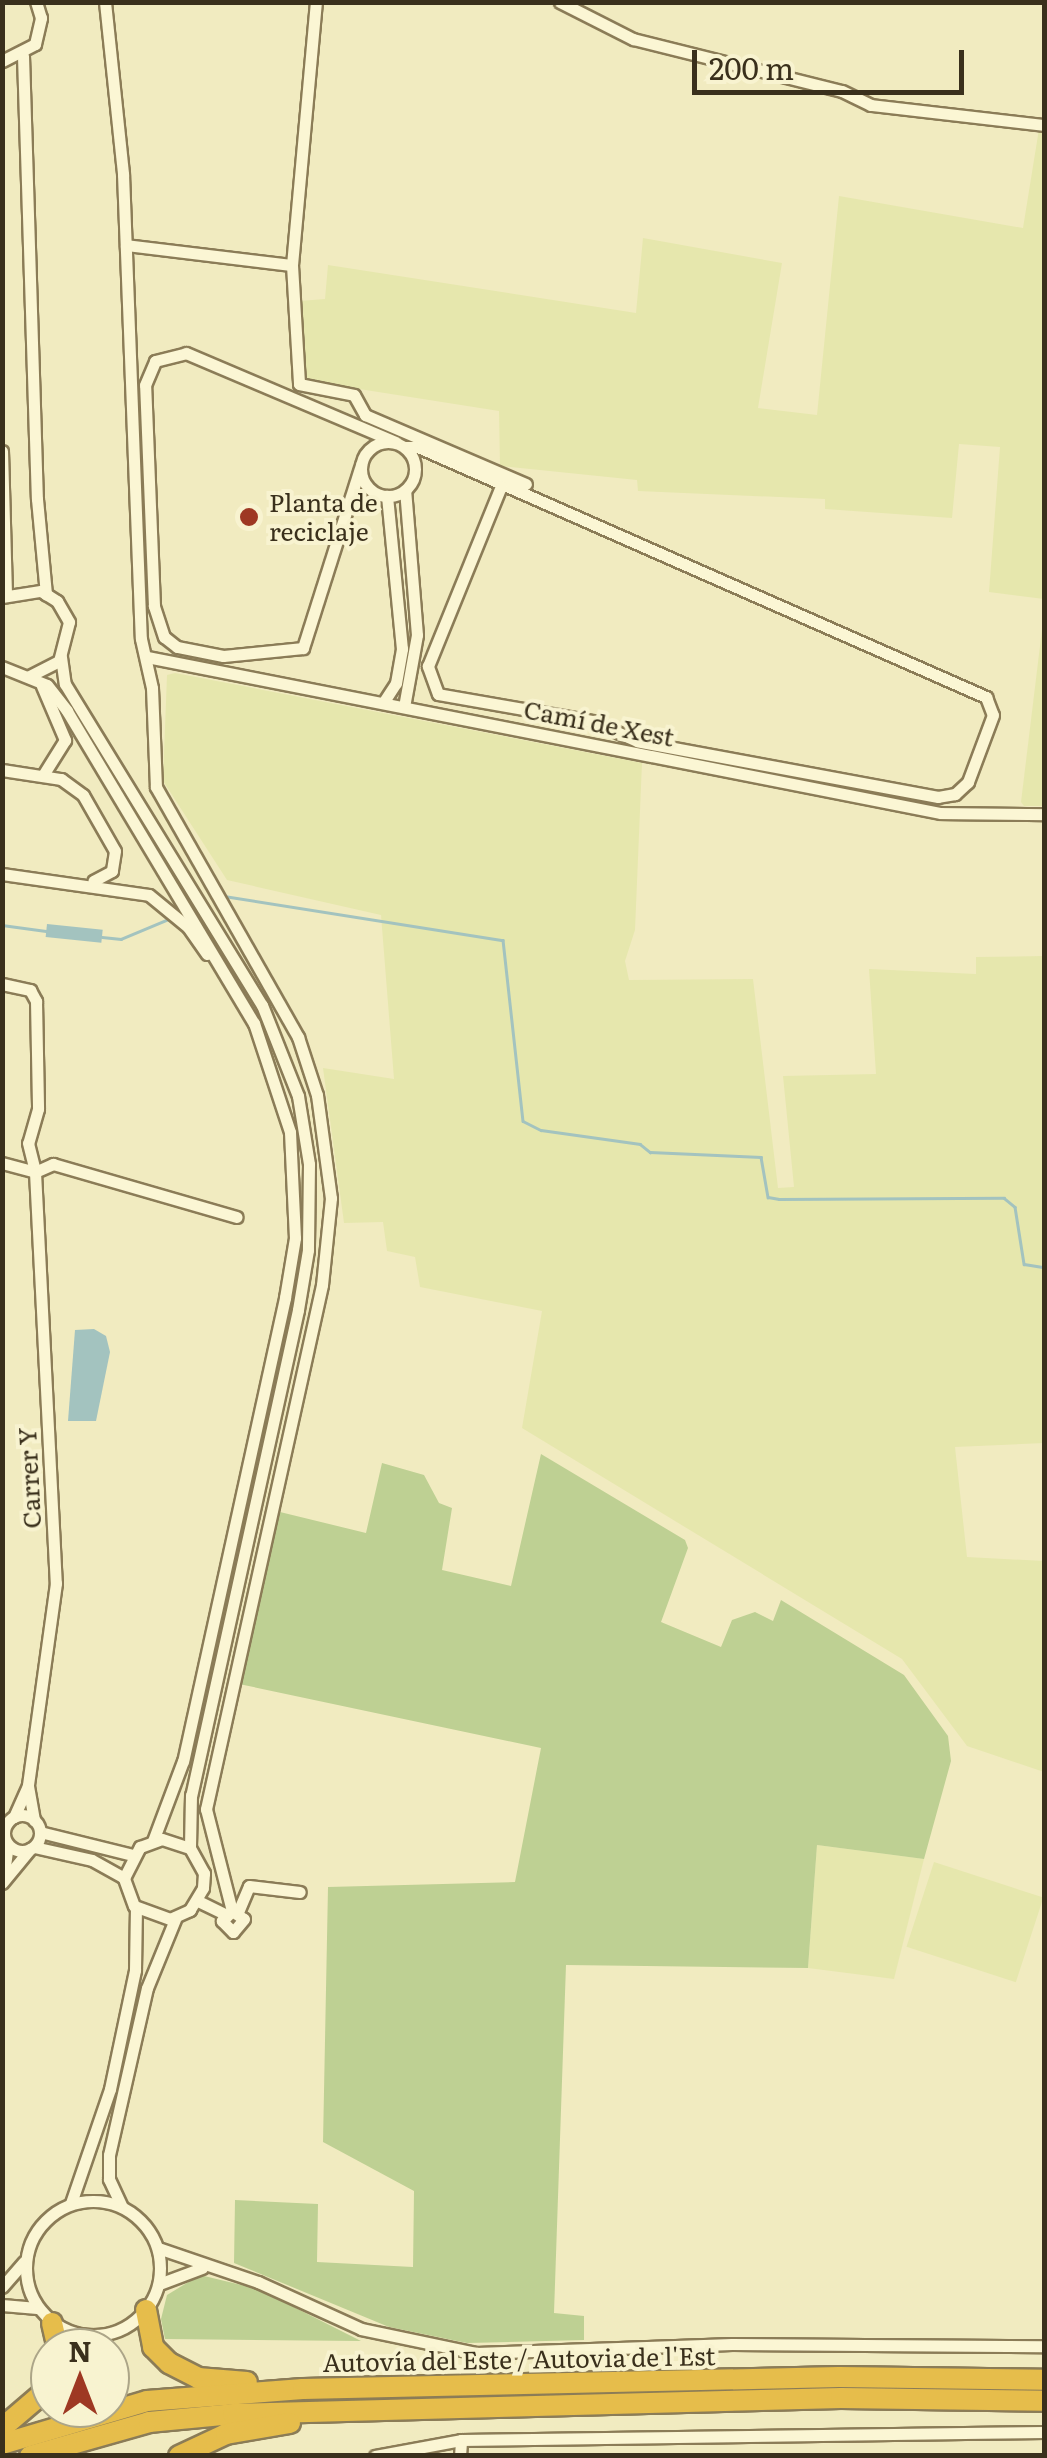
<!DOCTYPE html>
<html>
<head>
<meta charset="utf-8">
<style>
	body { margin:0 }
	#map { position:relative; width:1047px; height:2458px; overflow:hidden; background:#f1ebc0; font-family:Literata,serif }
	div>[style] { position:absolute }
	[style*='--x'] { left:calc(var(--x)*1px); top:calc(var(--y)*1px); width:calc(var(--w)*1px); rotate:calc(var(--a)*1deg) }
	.farmland>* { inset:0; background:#e6e7ad; transform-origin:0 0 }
	.green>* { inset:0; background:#bed093 }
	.water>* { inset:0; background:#a3c3bf; transform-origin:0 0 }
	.stream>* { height:2.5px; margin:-1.25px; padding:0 1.25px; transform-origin:1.25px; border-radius:1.25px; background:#a3c3bf }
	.roads { filter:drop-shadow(2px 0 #8b7c57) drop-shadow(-2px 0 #8b7c57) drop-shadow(0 2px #8b7c57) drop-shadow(0 -2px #8b7c57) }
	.minor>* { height:11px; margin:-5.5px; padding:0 5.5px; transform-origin:5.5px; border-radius:5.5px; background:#fbf6d4 }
	.minor>.ring { margin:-5.5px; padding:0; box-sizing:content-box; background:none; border:11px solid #fbf6d4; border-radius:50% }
	.motorway>* { height:20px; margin:-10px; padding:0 10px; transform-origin:10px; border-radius:10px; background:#e6bd4b }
	.dots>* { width:28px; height:28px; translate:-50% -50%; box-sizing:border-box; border:5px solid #f8f3d0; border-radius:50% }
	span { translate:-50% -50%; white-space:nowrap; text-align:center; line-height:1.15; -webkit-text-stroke:8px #f8f3d0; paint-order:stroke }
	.poi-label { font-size:25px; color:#3a301c }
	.left { translate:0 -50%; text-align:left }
	.street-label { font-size:25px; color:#3a301c }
	.frame { position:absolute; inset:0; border:5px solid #3a301c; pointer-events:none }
	.north { position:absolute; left:30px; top:2328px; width:100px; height:100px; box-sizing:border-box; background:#f8f3d0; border:2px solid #aca588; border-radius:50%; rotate:0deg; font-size:28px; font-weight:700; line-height:40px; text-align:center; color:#3a301c }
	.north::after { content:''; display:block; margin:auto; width:35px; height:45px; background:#9e3823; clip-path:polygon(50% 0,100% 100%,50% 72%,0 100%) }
	.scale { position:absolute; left:692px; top:50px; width:272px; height:45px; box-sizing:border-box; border:5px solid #3a301c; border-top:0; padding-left:12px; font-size:30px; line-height:35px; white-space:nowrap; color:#3a301c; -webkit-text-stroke:8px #f8f3d0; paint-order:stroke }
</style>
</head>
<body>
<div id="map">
	<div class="farmland">
		<div style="clip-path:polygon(1039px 129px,1044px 129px,1044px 599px,989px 592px,1000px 447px,959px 444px,952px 518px,825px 509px,825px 499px,638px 491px,637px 480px,500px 466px,499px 411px,302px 380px,300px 301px,325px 299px,328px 265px,636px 313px,643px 238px,782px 263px,758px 408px,817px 415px,839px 196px,1023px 228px)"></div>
		<div style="clip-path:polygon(1044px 613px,1044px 806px,1024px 806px,1021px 802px)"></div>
		<div style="clip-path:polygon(175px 673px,642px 763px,635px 930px,625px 961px,629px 980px,753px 979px,778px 1188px,794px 1187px,783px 1076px,876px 1074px,869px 969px,976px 974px,976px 957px,1044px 956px,1044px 1443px,955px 1447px,967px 1557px,1044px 1561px,1044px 1772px,967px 1746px,902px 1659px,522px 1428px,542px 1311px,420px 1287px,415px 1257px,387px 1251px,383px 1222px,344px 1223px,323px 1068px,394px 1079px,381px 915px,227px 880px,163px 781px,167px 675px)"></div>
		<div style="clip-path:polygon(817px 1845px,924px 1859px,894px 1979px,808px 1968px)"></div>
		<div style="left:934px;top:1862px;width:115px;height:89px;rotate:18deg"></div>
	</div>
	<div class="green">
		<div style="clip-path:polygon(541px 1454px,685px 1540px,688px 1548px,661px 1622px,721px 1647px,732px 1620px,755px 1612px,773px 1621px,781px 1600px,904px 1675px,948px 1736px,951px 1761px,924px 1859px,817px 1845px,808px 1968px,566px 1965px,554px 2313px,584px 2316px,584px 2340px,467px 2343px,389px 2327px,234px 2263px,235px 2200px,318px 2204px,317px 2262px,413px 2267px,414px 2191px,323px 2142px,328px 1887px,515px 1882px,541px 1748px,239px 1684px,280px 1512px,366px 1533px,382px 1463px,424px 1475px,439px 1503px,452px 1508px,442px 1570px,511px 1586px)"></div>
		<div style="clip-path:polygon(200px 2275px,258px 2289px,361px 2341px,165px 2339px,161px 2319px,167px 2295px)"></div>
	</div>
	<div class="water">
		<div style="left:47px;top:924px;width:56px;height:13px;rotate:6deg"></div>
		<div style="clip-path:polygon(94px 1329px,106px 1336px,110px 1352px,96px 1421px,68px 1421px,75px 1330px)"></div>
	</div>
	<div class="stream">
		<div style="--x:224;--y:896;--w:282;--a:9"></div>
		<div style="--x:503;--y:940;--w:182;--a:83.7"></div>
		<div style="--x:523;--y:1121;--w:20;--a:27"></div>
		<div style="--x:541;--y:1130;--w:100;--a:8"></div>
		<div style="--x:640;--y:1144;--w:13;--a:39"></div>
		<div style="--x:650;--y:1152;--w:111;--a:2.6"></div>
		<div style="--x:761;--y:1157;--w:41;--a:80.1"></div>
		<div style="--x:768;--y:1197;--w:11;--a:10"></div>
		<div style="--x:779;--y:1199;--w:225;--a:-0.3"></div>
		<div style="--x:1004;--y:1198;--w:14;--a:39"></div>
		<div style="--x:1015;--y:1207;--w:58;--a:81"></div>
		<div style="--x:1024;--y:1264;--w:20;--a:9"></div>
		<div style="--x:2;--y:925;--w:44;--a:7.8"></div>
		<div style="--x:102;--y:937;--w:19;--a:6"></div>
		<div style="--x:121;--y:939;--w:54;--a:-22.8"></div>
	</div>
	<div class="roads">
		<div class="minor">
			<div style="--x:105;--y:2;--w:173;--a:84"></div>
			<div style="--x:123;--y:174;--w:465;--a:87.8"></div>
			<div style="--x:141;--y:639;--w:50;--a:77.3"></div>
			<div style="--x:152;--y:688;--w:99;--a:87.7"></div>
			<div style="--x:156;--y:787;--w:288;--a:60.4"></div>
			<div style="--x:298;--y:1037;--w:61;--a:71.9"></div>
			<div style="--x:317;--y:1095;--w:104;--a:82.3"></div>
			<div style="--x:331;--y:1198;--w:87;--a:95.9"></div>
			<div style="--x:322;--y:1285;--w:537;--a:102.48"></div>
			<div style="--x:206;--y:1809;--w:105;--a:75.7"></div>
			<div style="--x:232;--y:1911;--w:14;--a:34"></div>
			<div style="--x:244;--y:1919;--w:17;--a:130"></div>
			<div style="--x:233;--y:1932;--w:16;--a:-135"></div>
			<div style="--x:222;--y:1921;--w:14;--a:-45"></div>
			<div style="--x:560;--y:2;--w:82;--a:26.9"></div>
			<div style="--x:633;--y:39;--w:215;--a:14"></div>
			<div style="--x:842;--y:91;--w:32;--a:26"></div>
			<div style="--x:871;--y:105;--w:174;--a:6.6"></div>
			<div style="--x:23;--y:56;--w:443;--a:88.2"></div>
			<div style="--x:37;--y:499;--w:96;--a:84.6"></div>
			<div style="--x:2;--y:61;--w:37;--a:-27"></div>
			<div style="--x:35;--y:44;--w:27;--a:-77"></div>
			<div style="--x:41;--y:18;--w:17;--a:-107"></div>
			<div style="--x:126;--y:245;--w:167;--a:6.9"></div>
			<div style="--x:292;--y:265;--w:264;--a:-84.8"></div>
			<div style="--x:292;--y:265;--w:119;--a:86.6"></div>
			<div style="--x:299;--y:384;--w:56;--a:11.3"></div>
			<div style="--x:354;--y:395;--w:23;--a:61"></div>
			<div style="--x:365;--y:415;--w:175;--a:23.2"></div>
			<div class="ring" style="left:361px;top:442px;width:43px;height:43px"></div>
			<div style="--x:405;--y:447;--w:13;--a:0"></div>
			<div style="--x:418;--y:447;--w:621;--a:23.76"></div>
			<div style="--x:986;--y:697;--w:19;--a:69"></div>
			<div style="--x:993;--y:715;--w:72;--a:110.5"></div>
			<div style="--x:968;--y:782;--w:18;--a:137"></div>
			<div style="--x:955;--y:794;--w:17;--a:170"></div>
			<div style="--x:938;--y:797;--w:306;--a:-169.5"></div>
			<div style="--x:637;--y:741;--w:49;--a:-156"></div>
			<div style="--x:592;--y:721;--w:156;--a:-170.1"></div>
			<div style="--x:438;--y:694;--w:30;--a:-110"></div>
			<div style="--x:428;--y:666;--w:194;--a:-67.9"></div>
			<div style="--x:2;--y:451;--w:143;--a:88.4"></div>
			<div style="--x:361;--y:465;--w:192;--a:107.6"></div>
			<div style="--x:303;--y:648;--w:80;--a:174.3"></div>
			<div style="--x:223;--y:656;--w:47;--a:-168.9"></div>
			<div style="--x:177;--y:647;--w:16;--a:-142"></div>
			<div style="--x:164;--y:637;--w:33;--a:-108"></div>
			<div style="--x:154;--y:606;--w:221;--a:-92.3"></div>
			<div style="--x:145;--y:385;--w:26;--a:-67"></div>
			<div style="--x:155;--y:361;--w:32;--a:-14"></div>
			<div style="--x:186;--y:353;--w:228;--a:23"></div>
			<div style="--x:2;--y:597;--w:39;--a:-9"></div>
			<div style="--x:41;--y:591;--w:19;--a:32"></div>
			<div style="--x:57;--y:601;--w:24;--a:60"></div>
			<div style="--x:69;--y:622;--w:40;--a:104.4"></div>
			<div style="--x:59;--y:661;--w:34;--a:153"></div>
			<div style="--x:61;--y:657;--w:27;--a:82"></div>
			<div style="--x:65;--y:684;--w:377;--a:58.5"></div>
			<div style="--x:262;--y:1005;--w:98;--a:68.4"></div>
			<div style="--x:298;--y:1096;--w:69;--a:80.8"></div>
			<div style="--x:309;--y:1164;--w:86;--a:90.7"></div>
			<div style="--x:308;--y:1250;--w:61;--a:99.5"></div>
			<div style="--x:298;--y:1310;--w:497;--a:102.4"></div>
			<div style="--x:191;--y:1795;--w:53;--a:91.1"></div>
			<div style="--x:190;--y:1848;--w:29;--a:61"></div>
			<div style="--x:204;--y:1873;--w:15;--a:94"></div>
			<div style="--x:203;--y:1888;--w:26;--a:121"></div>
			<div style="--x:190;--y:1910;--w:22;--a:156"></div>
			<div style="--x:170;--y:1919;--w:38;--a:-160"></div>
			<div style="--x:134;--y:1906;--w:30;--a:-110"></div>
			<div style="--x:124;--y:1878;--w:35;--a:-63"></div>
			<div style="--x:140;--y:1847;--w:23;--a:-20"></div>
			<div style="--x:162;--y:1839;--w:29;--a:18"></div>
			<div style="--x:147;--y:657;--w:809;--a:11.12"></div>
			<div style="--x:941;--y:813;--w:103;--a:0.6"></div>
			<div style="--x:2;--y:667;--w:48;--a:21.8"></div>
			<div style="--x:47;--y:685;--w:33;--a:52"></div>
			<div style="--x:67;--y:711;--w:364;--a:59.1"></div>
			<div style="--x:254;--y:1023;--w:115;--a:71.7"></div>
			<div style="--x:290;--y:1132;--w:106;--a:87.3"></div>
			<div style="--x:295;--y:1238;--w:61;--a:99.5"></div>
			<div style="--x:285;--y:1298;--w:474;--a:102.4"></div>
			<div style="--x:183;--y:1761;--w:85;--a:110.6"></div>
			<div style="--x:42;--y:686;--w:59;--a:66.9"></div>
			<div style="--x:65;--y:740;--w:40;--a:122"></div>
			<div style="--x:383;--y:703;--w:24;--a:-57"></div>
			<div style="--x:396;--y:683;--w:35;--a:-80"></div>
			<div style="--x:402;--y:649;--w:154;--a:-95.6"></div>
			<div style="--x:404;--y:707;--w:73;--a:-79.8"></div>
			<div style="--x:417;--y:635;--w:145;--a:-94.7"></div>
			<div style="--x:2;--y:770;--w:60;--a:8.7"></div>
			<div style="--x:61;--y:779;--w:27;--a:36"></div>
			<div style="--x:83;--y:795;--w:64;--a:60.3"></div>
			<div style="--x:115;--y:851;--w:20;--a:99"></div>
			<div style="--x:112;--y:871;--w:21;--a:152"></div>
			<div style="--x:2;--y:874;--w:148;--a:8.1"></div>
			<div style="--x:149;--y:895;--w:50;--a:39.4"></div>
			<div style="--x:188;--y:927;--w:33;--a:55"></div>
			<div style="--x:2;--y:984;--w:29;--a:12"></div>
			<div style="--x:30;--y:990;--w:13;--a:61"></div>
			<div style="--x:36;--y:1001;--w:108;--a:88.9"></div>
			<div style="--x:38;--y:1109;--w:35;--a:106"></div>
			<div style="--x:28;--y:1143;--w:30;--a:76"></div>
			<div style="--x:35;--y:1172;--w:412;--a:87.1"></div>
			<div style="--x:56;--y:1583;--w:205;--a:97.9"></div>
			<div style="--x:2;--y:1163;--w:34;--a:15"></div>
			<div style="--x:35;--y:1172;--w:20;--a:-24"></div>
			<div style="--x:53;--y:1164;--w:191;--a:16.1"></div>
			<div class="ring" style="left:4px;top:1815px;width:25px;height:25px"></div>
			<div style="--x:14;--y:1817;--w:34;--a:-66"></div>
			<div style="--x:28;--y:1786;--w:35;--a:80"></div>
			<div style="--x:40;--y:1832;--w:96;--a:13.9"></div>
			<div style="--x:34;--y:1847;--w:59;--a:12.6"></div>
			<div style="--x:92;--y:1860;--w:37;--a:29"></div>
			<div style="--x:3;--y:1880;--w:35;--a:-82"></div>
			<div style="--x:2;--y:1883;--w:44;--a:-50.5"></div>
			<div style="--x:198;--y:1901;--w:30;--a:26"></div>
			<div style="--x:238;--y:1912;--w:28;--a:-67"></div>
			<div style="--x:249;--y:1886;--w:51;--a:6.7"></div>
			<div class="ring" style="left:26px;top:2201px;width:123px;height:123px"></div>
			<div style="--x:71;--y:2203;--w:120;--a:-71.1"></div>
			<div style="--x:110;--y:2089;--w:122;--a:-78.1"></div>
			<div style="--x:135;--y:1970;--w:63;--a:-89.1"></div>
			<div style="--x:122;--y:2207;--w:31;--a:-115"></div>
			<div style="--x:109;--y:2179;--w:24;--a:-90"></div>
			<div style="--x:109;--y:2155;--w:171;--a:-77.2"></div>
			<div style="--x:147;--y:1988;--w:77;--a:-67.8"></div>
			<div style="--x:158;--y:2248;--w:106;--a:18.8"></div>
			<div style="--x:258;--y:2282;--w:113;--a:24.5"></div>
			<div style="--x:361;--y:2329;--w:117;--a:11.8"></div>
			<div style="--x:476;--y:2353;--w:256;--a:-2"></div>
			<div style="--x:732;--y:2344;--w:312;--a:0.4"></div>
			<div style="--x:159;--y:2284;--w:46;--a:-20.4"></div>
			<div style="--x:2;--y:2287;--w:33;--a:-49"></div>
			<div style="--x:2;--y:2305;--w:35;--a:5"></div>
			<div style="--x:375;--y:2456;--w:87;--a:-10.5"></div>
			<div style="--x:461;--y:2440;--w:583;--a:-0.79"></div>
			<div style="--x:460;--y:2456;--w:16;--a:-86"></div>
		</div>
		<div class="motorway">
			<div style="--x:146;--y:2310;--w:38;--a:79"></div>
			<div style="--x:153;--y:2347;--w:23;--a:45"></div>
			<div style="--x:169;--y:2363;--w:33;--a:27"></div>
			<div style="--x:198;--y:2378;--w:49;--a:4.7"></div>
			<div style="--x:52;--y:2323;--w:26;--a:77"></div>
			<div style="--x:2;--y:2428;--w:63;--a:-40.5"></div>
			<div style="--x:2;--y:2444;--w:151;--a:-16.5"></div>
			<div style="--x:147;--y:2401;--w:156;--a:-4.4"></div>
			<div style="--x:303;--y:2389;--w:536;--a:-1.28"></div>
			<div style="--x:839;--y:2377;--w:205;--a:0.8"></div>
			<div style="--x:30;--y:2456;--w:124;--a:-15.9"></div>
			<div style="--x:149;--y:2422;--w:84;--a:-5.4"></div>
			<div style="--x:233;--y:2414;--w:608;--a:-1.51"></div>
			<div style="--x:841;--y:2398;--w:203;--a:0.8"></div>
			<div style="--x:179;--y:2456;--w:52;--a:-25.1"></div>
			<div style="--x:226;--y:2434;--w:65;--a:-9.8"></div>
		</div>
	</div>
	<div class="dots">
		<div style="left:249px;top:517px;background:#9e3823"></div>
	</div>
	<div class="poi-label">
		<span class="left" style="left:269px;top:517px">Planta de<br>reciclaje</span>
	</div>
	<div class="street-label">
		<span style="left:599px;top:723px;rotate:11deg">Camí de Xest</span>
		<span style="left:29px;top:1478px;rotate:-93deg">Carrer Y</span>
		<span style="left:519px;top:2359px;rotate:-1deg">Autovía del Este / Autovia de l'Est</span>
	</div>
	<div class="frame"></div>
	<div class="north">N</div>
	<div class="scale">200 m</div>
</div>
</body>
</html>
